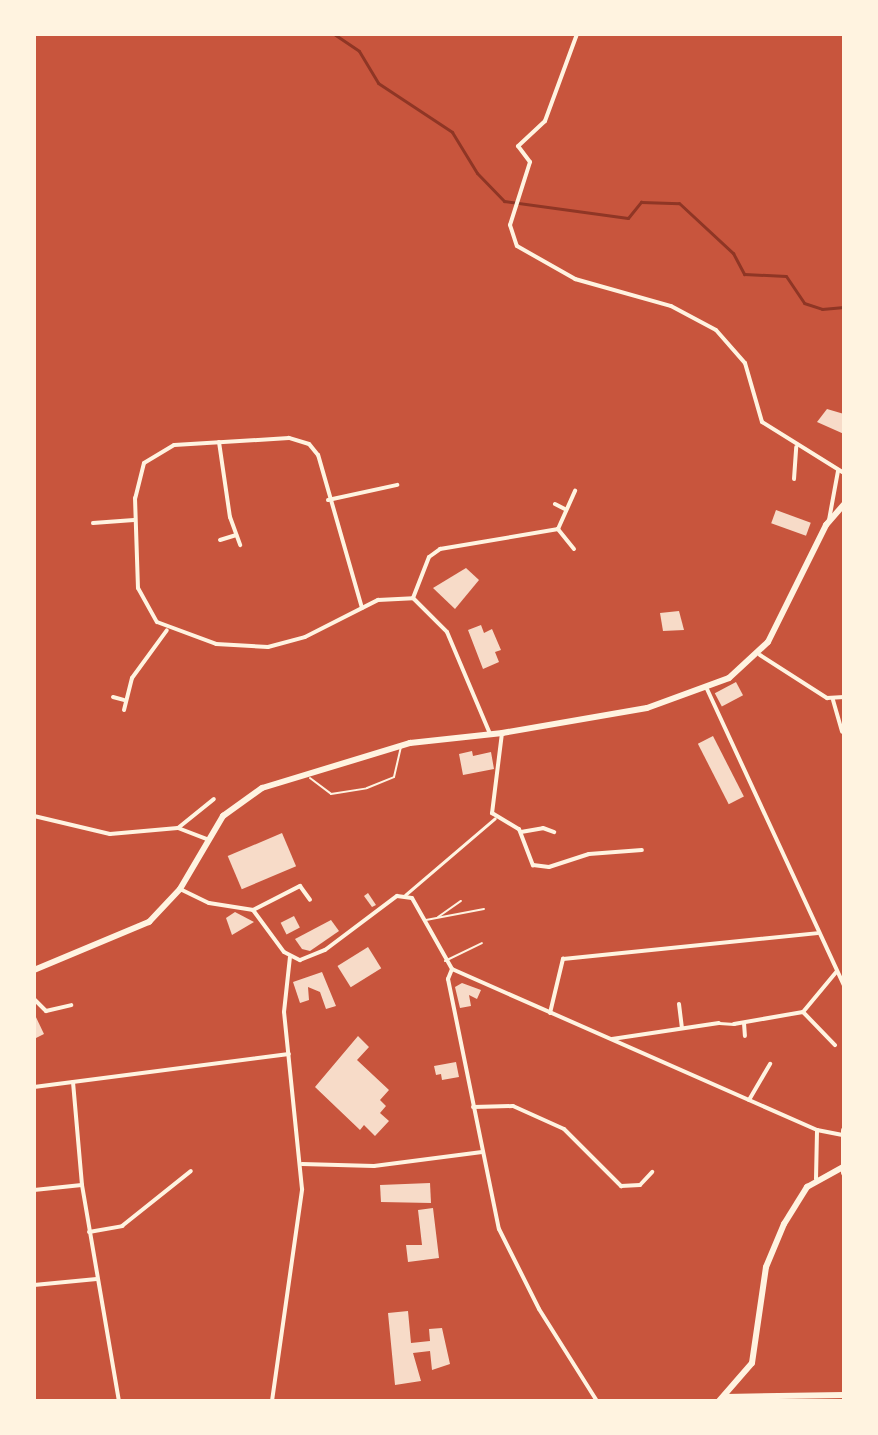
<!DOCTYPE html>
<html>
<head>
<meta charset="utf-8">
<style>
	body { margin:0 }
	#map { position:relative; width:878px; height:1435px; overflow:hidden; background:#c8553d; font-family:"PT Sans",sans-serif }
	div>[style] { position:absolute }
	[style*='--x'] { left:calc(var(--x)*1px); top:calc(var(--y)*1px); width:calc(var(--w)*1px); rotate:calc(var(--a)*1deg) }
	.stream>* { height:3px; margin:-1.5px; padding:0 1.5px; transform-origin:1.5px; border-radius:1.5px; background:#8f3625 }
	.building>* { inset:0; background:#f7dbc8; transform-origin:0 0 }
	.path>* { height:2px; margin:-1px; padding:0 1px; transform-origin:1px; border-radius:1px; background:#fff3e0 }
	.service>* { height:2px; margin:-1px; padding:0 1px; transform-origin:1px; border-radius:1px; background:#fff3e0 }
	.pedestrian>* { height:3px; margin:-1.5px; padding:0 1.5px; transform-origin:1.5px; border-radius:1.5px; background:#fff3e0 }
	.minor>* { height:4px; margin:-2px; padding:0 2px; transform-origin:2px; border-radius:2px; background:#fff3e0 }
	.tertiary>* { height:6px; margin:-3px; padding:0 3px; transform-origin:3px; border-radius:3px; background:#fff3e0 }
	.secondary>* { height:6px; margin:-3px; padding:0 3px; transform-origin:3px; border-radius:3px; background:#fff3e0 }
	.primary>* { height:7px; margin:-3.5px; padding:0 3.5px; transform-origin:3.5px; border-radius:3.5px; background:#fff3e0 }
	span { translate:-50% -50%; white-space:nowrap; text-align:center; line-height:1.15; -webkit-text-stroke:8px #fff3e0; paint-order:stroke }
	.frame { position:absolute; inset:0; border:36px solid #fff3e0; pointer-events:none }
</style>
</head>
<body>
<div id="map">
	<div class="stream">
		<div style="--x:334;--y:34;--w:30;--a:34"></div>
		<div style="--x:359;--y:51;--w:37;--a:59"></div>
		<div style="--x:378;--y:83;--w:89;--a:33.5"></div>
		<div style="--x:452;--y:132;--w:48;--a:58.6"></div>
		<div style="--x:477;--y:173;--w:39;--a:46"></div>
		<div style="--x:504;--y:201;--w:125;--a:7.8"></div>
		<div style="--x:628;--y:218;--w:21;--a:-51"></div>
		<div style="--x:641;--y:202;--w:38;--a:2"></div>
		<div style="--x:679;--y:203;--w:74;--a:42.8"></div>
		<div style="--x:733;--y:253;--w:24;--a:62"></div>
		<div style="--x:744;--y:274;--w:42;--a:2.7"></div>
		<div style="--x:786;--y:276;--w:32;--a:56"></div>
		<div style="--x:804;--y:303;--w:19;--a:18"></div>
		<div style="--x:822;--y:309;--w:22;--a:-5"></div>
	</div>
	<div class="building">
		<div style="clip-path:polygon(827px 409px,844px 414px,844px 434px,817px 422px)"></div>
		<div style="left:776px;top:510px;width:37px;height:14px;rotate:20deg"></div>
		<div style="clip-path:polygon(466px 568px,479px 580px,455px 609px,433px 588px)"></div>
		<div style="clip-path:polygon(679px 611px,684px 630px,663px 631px,660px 613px)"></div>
		<div style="clip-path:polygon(481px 625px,484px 633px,492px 629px,501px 650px,495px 652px,499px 662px,483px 669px,468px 630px)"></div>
		<div style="left:736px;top:682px;width:15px;height:24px;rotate:62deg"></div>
		<div style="left:713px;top:736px;width:68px;height:17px;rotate:63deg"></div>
		<div style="clip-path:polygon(472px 751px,473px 756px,491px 752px,494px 769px,463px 775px,459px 754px)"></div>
		<div style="left:282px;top:833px;width:36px;height:59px;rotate:67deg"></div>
		<div style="clip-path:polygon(368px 893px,376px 905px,372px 907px,364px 896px)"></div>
		<div style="clip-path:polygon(235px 912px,254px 922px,232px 935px,226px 918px)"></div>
		<div style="left:294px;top:916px;width:13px;height:15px;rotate:63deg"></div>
		<div style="clip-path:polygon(331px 920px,339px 931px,310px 951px,302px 949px,295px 939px)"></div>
		<div style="left:368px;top:947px;width:25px;height:36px;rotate:58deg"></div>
		<div style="clip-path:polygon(322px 972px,336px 1006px,326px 1009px,320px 992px,308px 987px,309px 1000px,300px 1003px,293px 982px)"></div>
		<div style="clip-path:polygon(462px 983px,481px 990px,477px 999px,469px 995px,471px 1006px,460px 1008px,455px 987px)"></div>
		<div style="clip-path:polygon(34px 1013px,44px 1034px,34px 1039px)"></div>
		<div style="clip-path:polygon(358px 1036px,369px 1047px,357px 1060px,389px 1090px,380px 1100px,386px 1106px,380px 1113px,389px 1121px,375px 1136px,364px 1125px,360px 1130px,315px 1087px)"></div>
		<div style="clip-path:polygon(456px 1062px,459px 1077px,442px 1080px,441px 1074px,436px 1075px,434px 1066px)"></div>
		<div style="clip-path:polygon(430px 1183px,431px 1203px,381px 1202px,380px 1185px)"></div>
		<div style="clip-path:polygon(433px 1208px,439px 1258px,408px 1262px,406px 1245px,422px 1245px,418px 1210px)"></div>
		<div style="clip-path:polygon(408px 1311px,411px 1343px,430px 1341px,429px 1329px,442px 1328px,450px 1364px,432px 1370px,430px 1351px,413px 1353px,421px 1381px,395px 1385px,388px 1313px)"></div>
	</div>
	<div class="path">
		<div style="--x:34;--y:110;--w:69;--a:-89.2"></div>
	</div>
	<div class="service">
		<div style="--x:310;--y:778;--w:26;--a:37"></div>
		<div style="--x:331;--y:794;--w:36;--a:-9"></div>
		<div style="--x:367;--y:788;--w:29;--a:-22"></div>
		<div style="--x:394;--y:777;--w:32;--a:-77"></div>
		<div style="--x:438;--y:917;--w:28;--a:-35"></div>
		<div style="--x:426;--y:920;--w:59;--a:-10.7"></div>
		<div style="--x:445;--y:961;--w:41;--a:-25.9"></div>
	</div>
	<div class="pedestrian">
		<div style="--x:405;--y:895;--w:118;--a:-40.5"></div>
		<div style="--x:719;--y:1023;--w:15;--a:4"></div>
	</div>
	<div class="minor">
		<div style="--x:577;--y:34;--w:93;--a:110.2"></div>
		<div style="--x:545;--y:121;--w:37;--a:137"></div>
		<div style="--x:518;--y:146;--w:20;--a:53"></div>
		<div style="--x:530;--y:162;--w:66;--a:107.6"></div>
		<div style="--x:510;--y:225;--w:22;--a:72"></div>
		<div style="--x:517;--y:246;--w:67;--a:29.6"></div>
		<div style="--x:575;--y:279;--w:100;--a:15.7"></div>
		<div style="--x:671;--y:306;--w:51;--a:28.1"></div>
		<div style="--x:716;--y:330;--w:44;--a:48.7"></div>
		<div style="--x:745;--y:363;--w:61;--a:73.9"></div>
		<div style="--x:762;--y:422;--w:97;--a:31.9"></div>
		<div style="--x:219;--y:442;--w:76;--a:81.7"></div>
		<div style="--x:230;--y:517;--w:30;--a:70"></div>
		<div style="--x:794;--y:479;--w:32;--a:-86"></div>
		<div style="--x:328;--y:500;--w:71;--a:-12.3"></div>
		<div style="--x:555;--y:504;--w:11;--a:27"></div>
		<div style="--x:829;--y:520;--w:50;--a:-79.6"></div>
		<div style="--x:93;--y:523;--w:41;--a:-4.2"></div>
		<div style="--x:220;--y:540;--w:17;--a:-17"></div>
		<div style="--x:574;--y:549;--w:26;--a:-129"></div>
		<div style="--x:558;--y:529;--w:42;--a:-65.9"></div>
		<div style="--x:413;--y:598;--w:44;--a:-68.7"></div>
		<div style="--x:429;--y:557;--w:14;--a:-36"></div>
		<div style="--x:440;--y:549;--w:120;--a:-9.6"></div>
		<div style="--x:362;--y:608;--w:159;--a:-106"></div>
		<div style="--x:318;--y:455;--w:14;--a:-129"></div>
		<div style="--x:309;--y:444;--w:21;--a:-163"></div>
		<div style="--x:289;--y:438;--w:115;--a:176.5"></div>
		<div style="--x:174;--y:445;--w:35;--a:149"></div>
		<div style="--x:144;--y:463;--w:36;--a:104"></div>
		<div style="--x:135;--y:498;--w:90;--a:88.1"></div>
		<div style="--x:138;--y:588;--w:39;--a:61"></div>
		<div style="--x:157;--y:622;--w:63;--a:20.4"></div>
		<div style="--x:216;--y:644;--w:52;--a:3.3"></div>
		<div style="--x:268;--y:647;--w:38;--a:-15"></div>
		<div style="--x:305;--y:637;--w:82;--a:-26.9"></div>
		<div style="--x:378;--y:600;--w:35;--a:-3"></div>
		<div style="--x:413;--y:598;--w:48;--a:45"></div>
		<div style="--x:447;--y:632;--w:111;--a:67.1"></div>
		<div style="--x:760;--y:655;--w:80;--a:32.7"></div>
		<div style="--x:827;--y:698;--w:17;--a:-3"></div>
		<div style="--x:707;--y:689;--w:326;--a:65.2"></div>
		<div style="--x:113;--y:697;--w:11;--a:15"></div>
		<div style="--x:833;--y:700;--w:33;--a:74"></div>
		<div style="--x:124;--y:710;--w:33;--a:-76"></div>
		<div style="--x:132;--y:678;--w:59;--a:-53.9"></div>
		<div style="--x:502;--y:733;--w:81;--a:97.1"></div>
		<div style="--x:492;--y:813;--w:31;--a:31"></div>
		<div style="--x:519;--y:829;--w:39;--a:69"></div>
		<div style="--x:533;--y:865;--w:16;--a:7"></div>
		<div style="--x:549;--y:867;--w:42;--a:-18"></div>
		<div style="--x:589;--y:854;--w:53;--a:-4.3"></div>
		<div style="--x:34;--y:816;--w:78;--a:13.3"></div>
		<div style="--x:110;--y:834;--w:68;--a:-5"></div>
		<div style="--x:178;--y:828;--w:31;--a:21"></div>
		<div style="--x:178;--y:828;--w:46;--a:-38.9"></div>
		<div style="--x:521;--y:832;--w:22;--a:-10"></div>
		<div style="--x:543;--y:828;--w:12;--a:20"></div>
		<div style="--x:180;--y:889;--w:32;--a:26"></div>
		<div style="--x:209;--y:903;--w:45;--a:9"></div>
		<div style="--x:253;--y:910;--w:52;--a:53.6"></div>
		<div style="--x:284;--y:952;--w:18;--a:27"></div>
		<div style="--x:300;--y:960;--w:27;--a:-22"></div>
		<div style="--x:325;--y:950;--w:90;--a:-36.9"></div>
		<div style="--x:397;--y:896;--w:15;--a:8"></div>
		<div style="--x:412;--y:898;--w:81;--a:60.6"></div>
		<div style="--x:452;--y:969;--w:399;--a:23.8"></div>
		<div style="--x:817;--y:1130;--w:26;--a:11"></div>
		<div style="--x:253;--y:910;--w:53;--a:-27.1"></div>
		<div style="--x:300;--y:886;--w:17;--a:54"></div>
		<div style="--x:452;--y:969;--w:11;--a:112"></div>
		<div style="--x:448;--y:979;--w:255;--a:78.5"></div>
		<div style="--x:499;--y:1229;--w:89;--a:63.4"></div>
		<div style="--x:539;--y:1309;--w:109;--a:57.8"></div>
		<div style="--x:34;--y:999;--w:17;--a:45"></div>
		<div style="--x:46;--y:1011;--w:26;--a:-13"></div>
		<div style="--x:679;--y:1004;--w:24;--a:83"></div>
		<div style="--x:803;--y:1012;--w:46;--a:45.9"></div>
		<div style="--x:550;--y:1013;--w:56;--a:-76.5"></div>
		<div style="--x:563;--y:959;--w:256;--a:-5.8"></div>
		<div style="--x:744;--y:1023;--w:13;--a:86"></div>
		<div style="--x:734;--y:1024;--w:70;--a:-9.9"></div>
		<div style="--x:803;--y:1012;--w:53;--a:-50.3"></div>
		<div style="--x:612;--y:1039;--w:108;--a:-8.5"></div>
		<div style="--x:73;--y:1082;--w:103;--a:85"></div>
		<div style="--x:82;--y:1185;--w:219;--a:80.3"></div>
		<div style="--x:34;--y:1087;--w:257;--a:-7.4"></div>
		<div style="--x:749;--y:1100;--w:42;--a:-59.7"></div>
		<div style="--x:473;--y:1107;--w:40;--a:-1.4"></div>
		<div style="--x:513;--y:1106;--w:56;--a:24.3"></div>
		<div style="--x:564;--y:1129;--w:81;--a:45"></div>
		<div style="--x:621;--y:1186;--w:19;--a:-3"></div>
		<div style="--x:640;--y:1185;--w:18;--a:-47"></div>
		<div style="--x:302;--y:1164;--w:72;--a:1.6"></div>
		<div style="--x:374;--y:1166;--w:109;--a:-7.4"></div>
		<div style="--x:816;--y:1179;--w:49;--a:-88.8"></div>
		<div style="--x:34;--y:1190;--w:48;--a:-5.9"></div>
		<div style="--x:89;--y:1232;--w:34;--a:-10"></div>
		<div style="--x:122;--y:1226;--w:88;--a:-38.6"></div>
		<div style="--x:34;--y:1285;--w:63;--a:-5.4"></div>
		<div style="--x:272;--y:1401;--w:214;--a:-81.9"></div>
		<div style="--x:302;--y:1189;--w:178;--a:-95.8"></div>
		<div style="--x:284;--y:1012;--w:55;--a:-83.8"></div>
	</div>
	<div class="tertiary">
		<div style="--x:725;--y:1397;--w:119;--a:-1"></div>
	</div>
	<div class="secondary">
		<div style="--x:34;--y:970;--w:125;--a:-22.7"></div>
		<div style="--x:149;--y:922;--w:45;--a:-46.8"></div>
		<div style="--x:180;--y:889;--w:85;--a:-59.5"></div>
		<div style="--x:223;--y:816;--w:48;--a:-35.7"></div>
		<div style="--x:262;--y:788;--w:155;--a:-16.9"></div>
		<div style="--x:410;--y:743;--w:93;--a:-6.2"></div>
		<div style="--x:502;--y:733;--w:147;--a:-9.8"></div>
		<div style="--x:647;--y:708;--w:87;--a:-20.1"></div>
		<div style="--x:729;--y:678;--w:53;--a:-42.7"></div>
		<div style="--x:768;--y:642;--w:131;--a:-63.6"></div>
		<div style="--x:826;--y:525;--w:28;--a:-49"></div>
		<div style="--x:719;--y:1401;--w:50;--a:-49"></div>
		<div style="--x:752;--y:1363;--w:97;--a:-81.7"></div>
		<div style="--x:766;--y:1267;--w:47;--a:-67.3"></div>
		<div style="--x:784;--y:1224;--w:44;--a:-58.1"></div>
		<div style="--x:807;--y:1187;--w:41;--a:-29.1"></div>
	</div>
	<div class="primary">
		<div style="--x:844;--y:1130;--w:42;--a:90"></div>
	</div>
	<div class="frame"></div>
</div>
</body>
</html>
